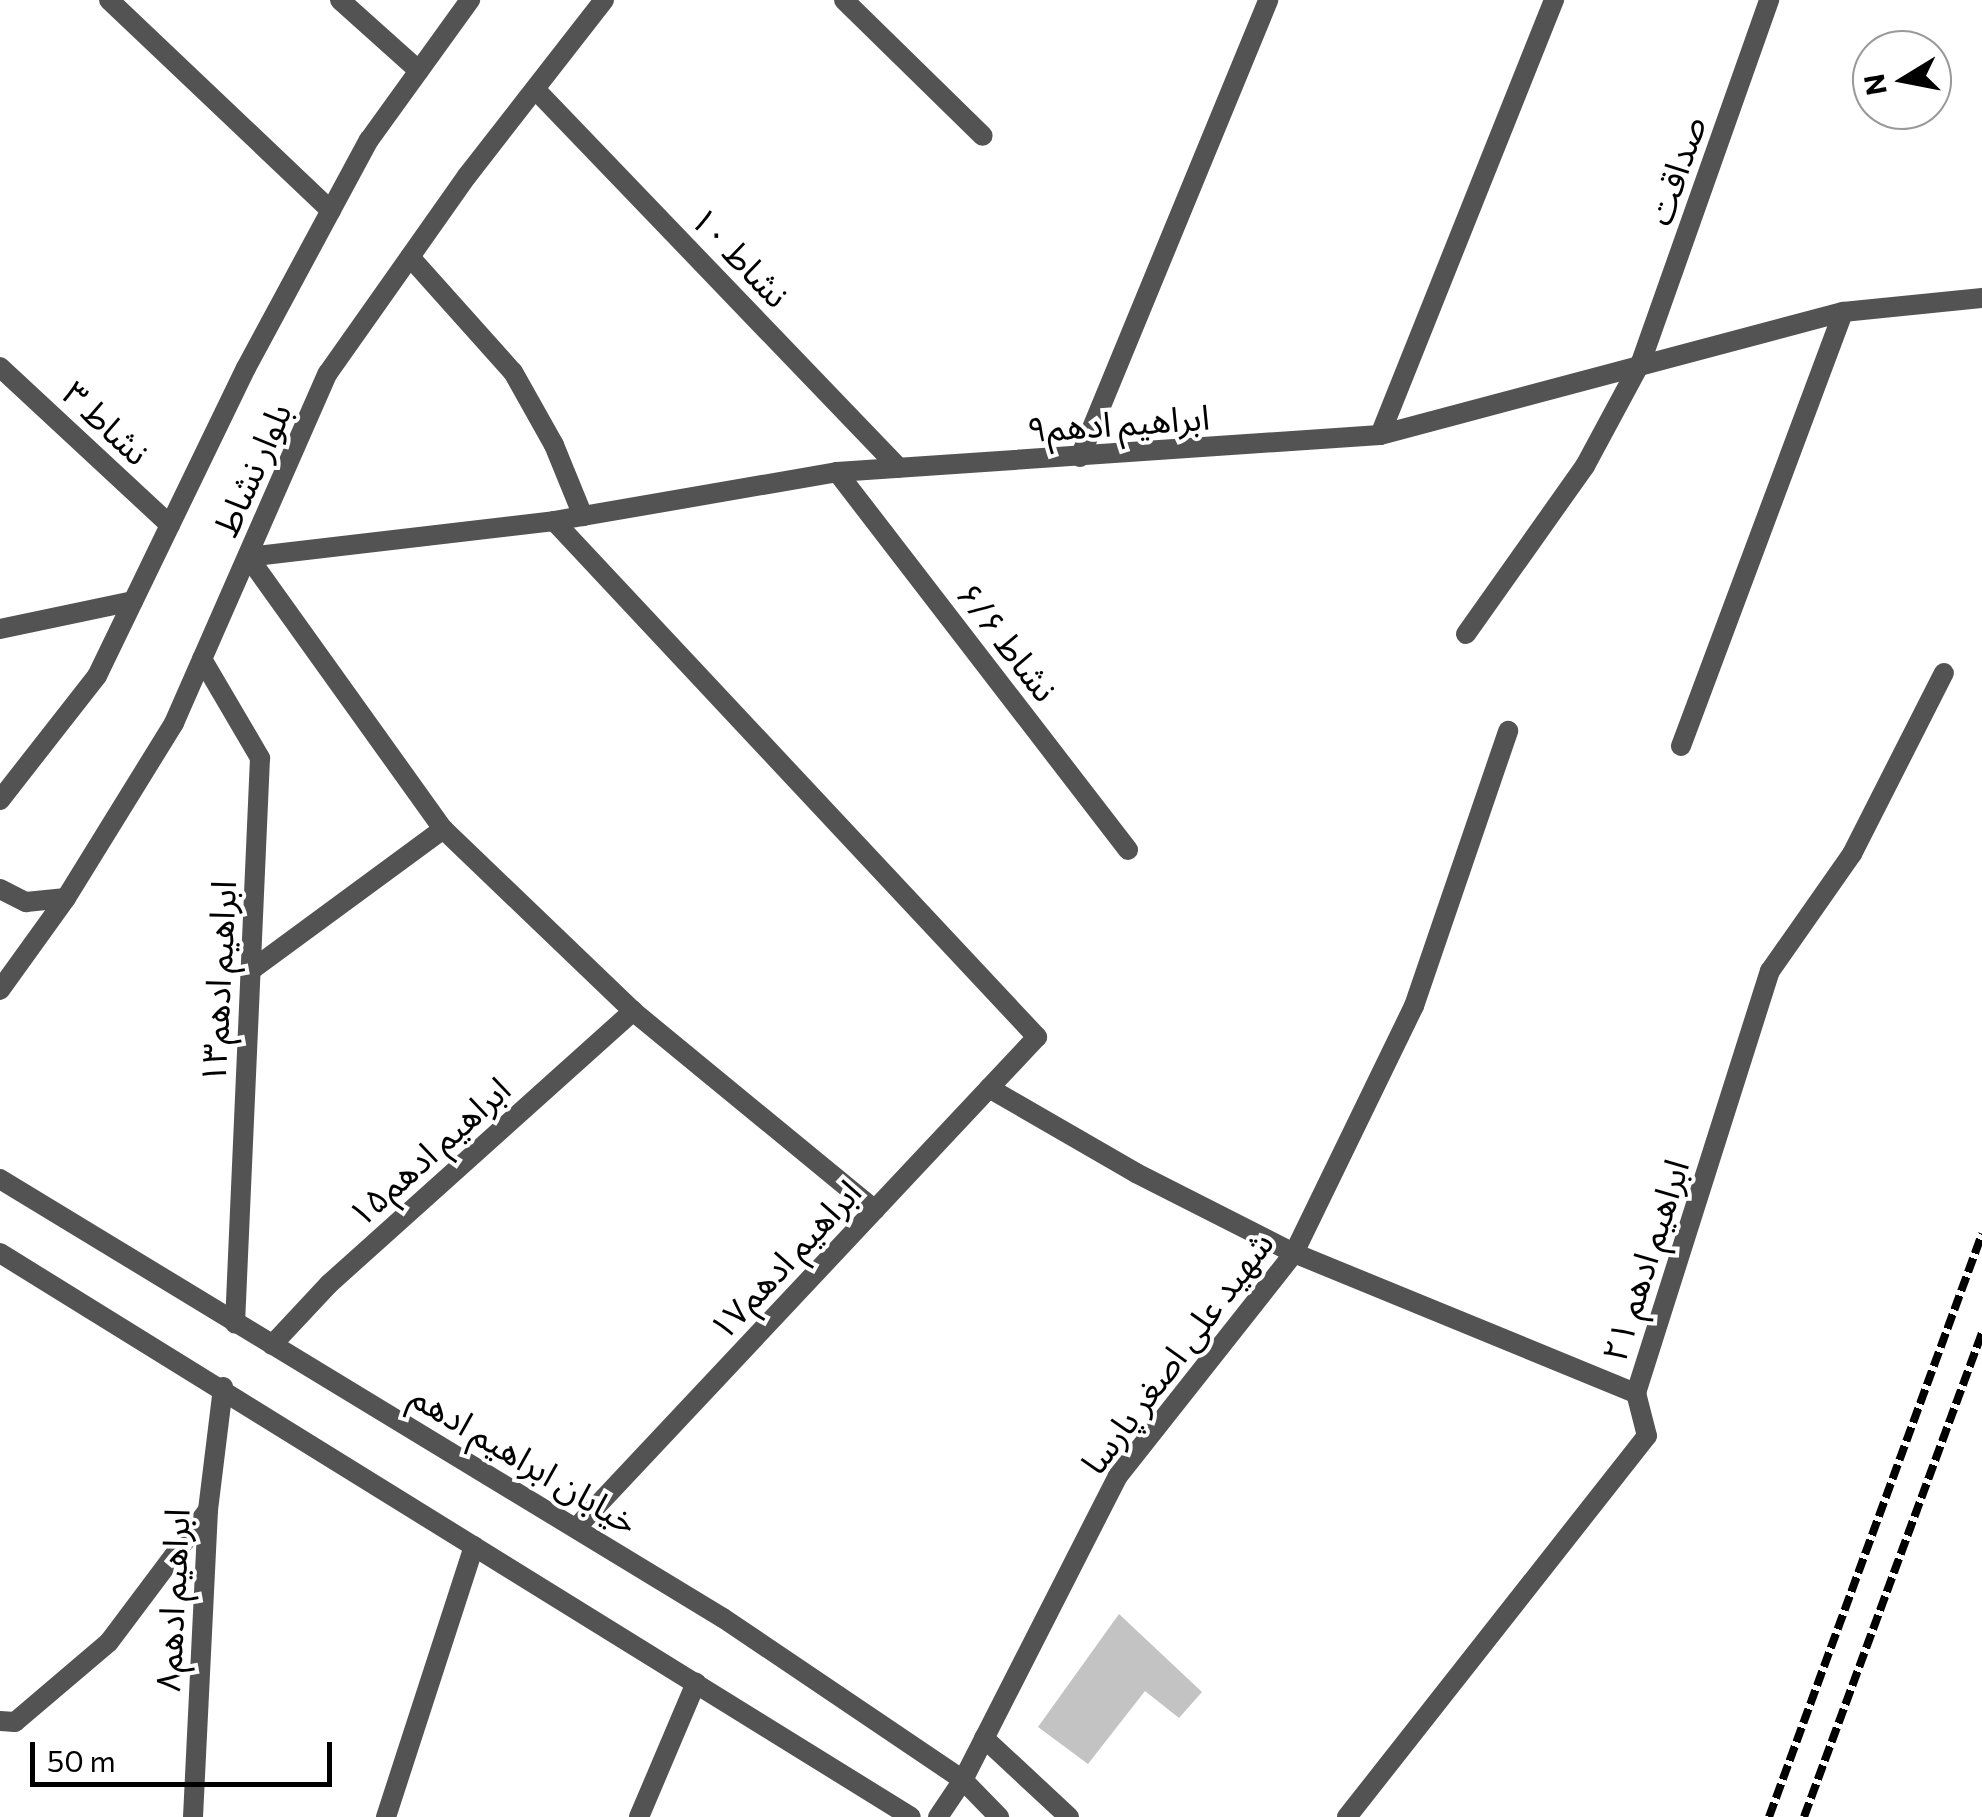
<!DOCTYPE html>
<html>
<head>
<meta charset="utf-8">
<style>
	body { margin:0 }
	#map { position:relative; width:1982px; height:1817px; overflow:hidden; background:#fff; font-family:Commissioner,"Noto Sans Arabic",sans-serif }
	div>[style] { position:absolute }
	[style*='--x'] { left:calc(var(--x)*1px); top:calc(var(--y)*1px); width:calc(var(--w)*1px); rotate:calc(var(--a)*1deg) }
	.building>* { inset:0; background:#c3c3c3 }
	.minor>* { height:20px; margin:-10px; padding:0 10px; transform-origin:10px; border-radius:10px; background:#535353 }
	.tertiary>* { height:20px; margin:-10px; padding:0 10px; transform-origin:10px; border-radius:10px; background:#535353 }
	.rail>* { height:8px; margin-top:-4px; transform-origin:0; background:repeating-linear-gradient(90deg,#000 0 15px,transparent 0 20px) }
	span { translate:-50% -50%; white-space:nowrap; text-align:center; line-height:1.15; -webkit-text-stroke:8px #fff; paint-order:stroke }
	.street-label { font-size:35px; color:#000 }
	.north { position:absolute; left:1852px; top:30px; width:100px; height:100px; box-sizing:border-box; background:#fff; border:2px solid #999; border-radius:50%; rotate:260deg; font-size:28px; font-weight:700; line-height:40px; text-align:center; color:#000 }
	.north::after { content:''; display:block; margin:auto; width:35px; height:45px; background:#000; clip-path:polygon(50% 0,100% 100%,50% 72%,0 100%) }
	.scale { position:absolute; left:30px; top:1742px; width:302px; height:45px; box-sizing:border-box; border:5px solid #000; border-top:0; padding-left:12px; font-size:30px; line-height:35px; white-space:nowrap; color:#000; -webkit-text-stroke:8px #fff; paint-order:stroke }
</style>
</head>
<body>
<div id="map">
	<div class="building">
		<div style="clip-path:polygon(1119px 1614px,1202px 1692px,1179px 1718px,1145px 1691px,1088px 1764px,1038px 1727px)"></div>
	</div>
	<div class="minor">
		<div style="--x:109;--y:0;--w:306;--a:43.5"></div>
		<div style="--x:340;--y:0;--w:106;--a:41.9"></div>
		<div style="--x:844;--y:0;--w:194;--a:44.4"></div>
		<div style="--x:535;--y:89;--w:525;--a:46.16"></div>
		<div style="--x:410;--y:257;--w:154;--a:48.2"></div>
		<div style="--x:513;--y:372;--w:84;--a:60.7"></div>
		<div style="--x:554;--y:445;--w:77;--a:67.8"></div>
		<div style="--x:0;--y:367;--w:232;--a:42.9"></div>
		<div style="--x:1380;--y:435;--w:469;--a:-68.2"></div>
		<div style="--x:1080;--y:457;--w:494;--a:-67.6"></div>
		<div style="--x:837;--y:472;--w:477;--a:52.4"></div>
		<div style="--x:554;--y:521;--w:707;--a:46.89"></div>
		<div style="--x:1037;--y:1037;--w:671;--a:133.19"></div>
		<div style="--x:0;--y:629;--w:136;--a:-11.9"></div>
		<div style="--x:1466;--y:634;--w:206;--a:-54.7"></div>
		<div style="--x:1585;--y:466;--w:118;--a:-61.7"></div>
		<div style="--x:1641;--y:362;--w:384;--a:-70.5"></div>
		<div style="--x:202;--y:659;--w:115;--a:59.6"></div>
		<div style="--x:260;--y:758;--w:566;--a:92.53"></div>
		<div style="--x:1681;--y:746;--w:463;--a:-69.5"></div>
		<div style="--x:0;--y:800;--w:157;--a:-52"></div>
		<div style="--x:97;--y:676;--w:342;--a:-64.2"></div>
		<div style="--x:246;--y:368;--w:259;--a:-61.7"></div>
		<div style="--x:369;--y:140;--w:173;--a:-54.2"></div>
		<div style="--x:0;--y:889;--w:29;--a:27"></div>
		<div style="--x:26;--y:902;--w:40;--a:-5.7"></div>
		<div style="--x:250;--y:971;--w:240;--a:-36.3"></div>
		<div style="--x:0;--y:990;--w:113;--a:-54.3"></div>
		<div style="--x:66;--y:898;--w:206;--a:-58.3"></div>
		<div style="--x:174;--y:723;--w:382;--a:-66.3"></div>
		<div style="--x:328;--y:373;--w:241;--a:-54.8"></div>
		<div style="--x:467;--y:176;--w:223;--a:-52.1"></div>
		<div style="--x:989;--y:1088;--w:170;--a:30"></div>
		<div style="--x:1136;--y:1173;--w:177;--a:26.9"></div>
		<div style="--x:1294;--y:1253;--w:370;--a:22.3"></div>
		<div style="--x:875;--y:1210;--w:313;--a:-140.6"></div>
		<div style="--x:633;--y:1011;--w:263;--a:-136.2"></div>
		<div style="--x:443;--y:829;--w:335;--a:-125.6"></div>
		<div style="--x:248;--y:557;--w:308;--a:-6.7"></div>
		<div style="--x:554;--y:521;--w:287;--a:-9.8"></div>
		<div style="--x:837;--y:472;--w:544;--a:-3.9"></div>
		<div style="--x:1380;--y:435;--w:479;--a:-14.9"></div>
		<div style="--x:1843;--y:312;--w:140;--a:-5.8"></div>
		<div style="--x:272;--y:1345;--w:83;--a:-46.9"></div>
		<div style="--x:329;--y:1284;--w:409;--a:-41.9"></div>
		<div style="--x:0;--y:1721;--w:15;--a:4"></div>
		<div style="--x:15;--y:1722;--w:123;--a:-40.4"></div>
		<div style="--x:109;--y:1642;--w:165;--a:-53.1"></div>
		<div style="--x:984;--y:1738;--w:116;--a:42.9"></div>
		<div style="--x:193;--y:1817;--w:307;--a:-87.2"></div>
		<div style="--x:208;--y:1510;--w:124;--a:-83"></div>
		<div style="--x:386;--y:1817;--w:285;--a:-72"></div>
		<div style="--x:639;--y:1817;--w:146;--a:-67"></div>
		<div style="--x:938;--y:1817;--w:45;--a:-56"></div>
		<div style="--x:963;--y:1780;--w:341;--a:-63"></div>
		<div style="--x:1118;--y:1476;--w:284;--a:-51.7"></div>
		<div style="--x:1294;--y:1253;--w:275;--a:-64.1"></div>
		<div style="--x:1414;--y:1006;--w:291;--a:-71.1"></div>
		<div style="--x:1347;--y:1817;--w:485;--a:-51.8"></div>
		<div style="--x:1647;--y:1436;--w:44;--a:-104.3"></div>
		<div style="--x:1636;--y:1393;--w:443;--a:-72.4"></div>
		<div style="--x:1770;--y:971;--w:143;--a:-55"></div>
		<div style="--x:1852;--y:854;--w:203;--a:-63.1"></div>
	</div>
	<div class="tertiary">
		<div style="--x:0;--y:1179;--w:846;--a:31.27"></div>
		<div style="--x:723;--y:1618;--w:290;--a:34"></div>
		<div style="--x:963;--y:1780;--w:52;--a:45.8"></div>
		<div style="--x:0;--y:1253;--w:1071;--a:31.76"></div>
	</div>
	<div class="rail">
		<div style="--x:1769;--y:1817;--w:621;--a:-69.93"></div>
		<div style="--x:1804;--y:1817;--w:516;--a:-69.81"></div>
	</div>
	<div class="street-label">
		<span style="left:1675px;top:170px;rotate:-71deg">صداقت</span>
		<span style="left:741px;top:256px;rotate:46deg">نشاط ۱۰</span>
		<span style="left:107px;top:422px;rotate:43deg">نشاط ۳</span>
		<span style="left:1118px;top:422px;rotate:-4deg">ابراهیم ادهم۹</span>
		<span style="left:251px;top:469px;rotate:-66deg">بلوار نشاط</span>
		<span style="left:1008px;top:641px;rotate:52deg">نشاط ۶/۶</span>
		<span style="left:217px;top:982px;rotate:-87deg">ابراهیم ادهم۱۳</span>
		<span style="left:428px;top:1151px;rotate:-42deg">ابراهیم ادهم۱۵</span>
		<span style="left:784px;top:1259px;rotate:-47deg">ابراهیم ادهم۱۷</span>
		<span style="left:1644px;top:1260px;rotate:-72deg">ابراهیم ادهم ۲۱</span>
		<span style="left:1176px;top:1352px;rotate:-53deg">شهید علی اصغر پارسا</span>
		<span style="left:525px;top:1458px;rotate:31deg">خیابان ابراهیم ادهم</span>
		<span style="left:171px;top:1600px;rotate:-87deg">ابراهیم ادهم۸</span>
	</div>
	<div class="north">N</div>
	<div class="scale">50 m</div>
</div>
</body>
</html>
